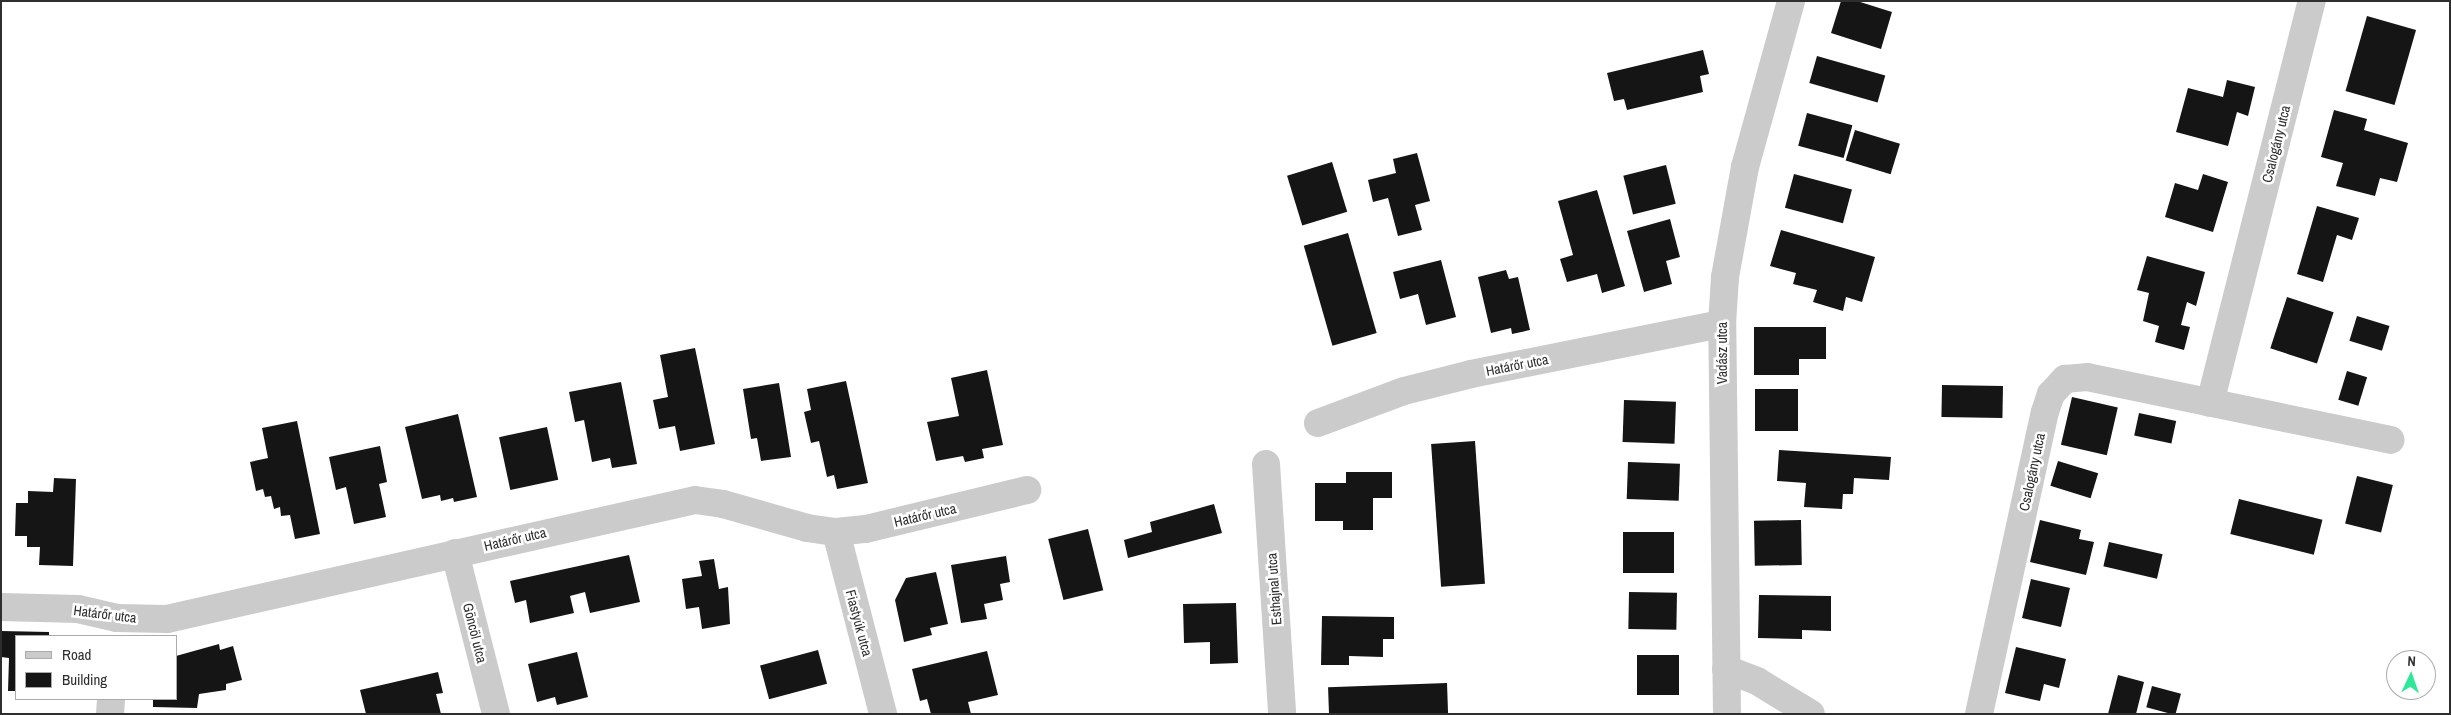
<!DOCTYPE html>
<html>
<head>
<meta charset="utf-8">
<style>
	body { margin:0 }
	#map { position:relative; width:2451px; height:715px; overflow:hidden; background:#fff; font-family:"Archivo Narrow",sans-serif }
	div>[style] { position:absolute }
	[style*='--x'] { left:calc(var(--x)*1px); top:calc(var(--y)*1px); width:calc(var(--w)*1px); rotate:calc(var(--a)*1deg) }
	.building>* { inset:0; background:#151515; transform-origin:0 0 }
	.street>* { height:28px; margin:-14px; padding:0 14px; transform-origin:14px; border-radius:14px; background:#cbcbcb }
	span { translate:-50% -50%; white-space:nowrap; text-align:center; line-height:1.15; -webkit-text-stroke:5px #fff; paint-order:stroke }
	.street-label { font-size:14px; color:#2e2e2e }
	.frame { position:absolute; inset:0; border:2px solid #2e2e2e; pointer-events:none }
	.legend { position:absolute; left:15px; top:635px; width:162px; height:65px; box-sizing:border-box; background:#fff; border:1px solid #ababab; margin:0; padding:6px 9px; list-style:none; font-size:15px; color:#2e2e2e }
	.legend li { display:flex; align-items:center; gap:10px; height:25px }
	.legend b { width:25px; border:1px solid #ababab }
	.north { position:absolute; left:2386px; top:650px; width:50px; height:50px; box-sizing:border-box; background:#fff; border:1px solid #ababab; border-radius:50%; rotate:3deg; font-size:14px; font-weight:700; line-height:20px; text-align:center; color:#2e2e2e }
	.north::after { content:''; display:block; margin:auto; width:18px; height:22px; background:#2ee89a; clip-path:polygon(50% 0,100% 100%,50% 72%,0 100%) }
</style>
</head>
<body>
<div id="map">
	<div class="building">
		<div style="clip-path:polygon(1841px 1px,1857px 1px,1892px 12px,1881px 49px,1831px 33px)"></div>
		<div style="left:2367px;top:16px;width:51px;height:78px;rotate:16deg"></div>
		<div style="clip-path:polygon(1703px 50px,1709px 74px,1700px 76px,1703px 92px,1627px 110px,1624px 99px,1614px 101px,1607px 73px)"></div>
		<div style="left:1817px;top:56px;width:71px;height:28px;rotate:16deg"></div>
		<div style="clip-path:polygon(2227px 80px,2255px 87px,2248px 116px,2237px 112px,2228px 146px,2176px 132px,2188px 88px,2223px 97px)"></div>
		<div style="clip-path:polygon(2334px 110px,2367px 119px,2364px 130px,2408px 143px,2397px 182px,2380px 178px,2375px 196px,2336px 186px,2343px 163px,2321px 157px)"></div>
		<div style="left:1807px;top:113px;width:47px;height:34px;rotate:15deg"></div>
		<div style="left:1855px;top:130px;width:47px;height:32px;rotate:17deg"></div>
		<div style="clip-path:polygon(1417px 153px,1430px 201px,1415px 205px,1422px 230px,1398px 236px,1388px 198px,1373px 202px,1368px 180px,1396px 173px,1393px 159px)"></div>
		<div style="left:1332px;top:162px;width:52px;height:47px;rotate:73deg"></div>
		<div style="left:1666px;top:165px;width:40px;height:44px;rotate:76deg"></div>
		<div style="left:1794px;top:174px;width:60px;height:35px;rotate:15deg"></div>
		<div style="clip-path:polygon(2203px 174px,2228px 182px,2213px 232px,2165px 217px,2175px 183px,2198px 190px)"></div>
		<div style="clip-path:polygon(1597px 190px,1625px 286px,1602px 293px,1597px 274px,1567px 282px,1560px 259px,1573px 255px,1558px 201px)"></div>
		<div style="clip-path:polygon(2317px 206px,2359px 218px,2352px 240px,2337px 235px,2323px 282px,2297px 274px)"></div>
		<div style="clip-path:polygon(1670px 219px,1680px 257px,1666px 261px,1672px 284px,1644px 292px,1627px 231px)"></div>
		<div style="clip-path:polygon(1781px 230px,1875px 257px,1862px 302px,1846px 297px,1843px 311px,1813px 302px,1817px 290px,1793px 284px,1796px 273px,1770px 266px)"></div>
		<div style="left:1348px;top:233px;width:104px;height:46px;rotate:74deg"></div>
		<div style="clip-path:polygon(2147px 256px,2205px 272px,2196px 306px,2187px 302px,2181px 325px,2190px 327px,2184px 350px,2155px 342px,2159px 326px,2143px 321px,2149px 293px,2137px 290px)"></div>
		<div style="clip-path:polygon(1441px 260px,1456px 317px,1426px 325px,1418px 294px,1400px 299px,1393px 272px)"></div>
		<div style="clip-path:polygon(1506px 270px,1509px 279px,1518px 277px,1530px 330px,1512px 334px,1511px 328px,1491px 333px,1478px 277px)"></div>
		<div style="left:2287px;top:297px;width:49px;height:54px;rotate:18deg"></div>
		<div style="left:2357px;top:316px;width:34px;height:26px;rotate:17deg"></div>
		<div style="clip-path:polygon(1754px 327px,1826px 327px,1826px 359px,1799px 359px,1799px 375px,1754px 375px)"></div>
		<div style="clip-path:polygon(695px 348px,715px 444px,680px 451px,675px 426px,659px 429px,653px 400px,668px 397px,660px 355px)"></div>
		<div style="clip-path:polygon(987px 370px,1003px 445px,982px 449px,984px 458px,965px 462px,963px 456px,936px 461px,927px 422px,959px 416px,951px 378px)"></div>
		<div style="left:2347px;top:371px;width:21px;height:30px;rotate:17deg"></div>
		<div style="clip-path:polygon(846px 381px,868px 483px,837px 489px,834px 475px,827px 477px,819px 441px,811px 443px,804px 412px,811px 410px,807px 389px)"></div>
		<div style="clip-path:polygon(621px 382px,637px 464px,612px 468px,610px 458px,592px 462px,584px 420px,575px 422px,569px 392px)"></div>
		<div style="clip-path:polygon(779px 383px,791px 457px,761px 461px,757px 438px,751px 439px,743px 389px)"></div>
		<div style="left:1942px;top:385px;width:61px;height:32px;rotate:1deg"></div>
		<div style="left:1755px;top:389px;width:43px;height:42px"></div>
		<div style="left:2072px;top:397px;width:47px;height:49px;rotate:13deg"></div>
		<div style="left:1624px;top:400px;width:52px;height:42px;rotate:2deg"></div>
		<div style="left:2139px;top:413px;width:38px;height:23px;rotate:12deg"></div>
		<div style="clip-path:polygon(458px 414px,477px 497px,454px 502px,453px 498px,441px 501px,440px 495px,422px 499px,405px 427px)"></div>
		<div style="clip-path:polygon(297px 421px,320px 534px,295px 539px,290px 515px,281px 516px,280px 507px,274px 509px,271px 496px,265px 497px,263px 489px,256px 491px,250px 462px,268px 458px,262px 428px)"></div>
		<div style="left:547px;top:427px;width:54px;height:49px;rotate:78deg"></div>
		<div style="left:1475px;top:441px;width:143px;height:44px;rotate:86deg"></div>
		<div style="clip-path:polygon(380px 446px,387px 482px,379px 484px,386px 517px,354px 524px,346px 487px,336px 490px,329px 457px)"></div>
		<div style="clip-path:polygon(1779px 450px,1891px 457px,1889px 480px,1854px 478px,1853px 494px,1843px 494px,1842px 509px,1804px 507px,1806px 483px,1777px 481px)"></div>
		<div style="left:2058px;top:461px;width:42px;height:26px;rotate:17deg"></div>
		<div style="left:1628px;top:462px;width:52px;height:37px;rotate:2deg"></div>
		<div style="clip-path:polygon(1346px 472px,1392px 472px,1392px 498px,1373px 498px,1373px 530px,1343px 530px,1343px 521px,1315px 521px,1315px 483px,1346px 483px)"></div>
		<div style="left:2357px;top:476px;width:37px;height:49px;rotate:14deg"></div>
		<div style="clip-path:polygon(54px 478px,76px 479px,73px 566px,39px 565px,40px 547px,27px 547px,27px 536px,15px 536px,16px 503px,28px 503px,28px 491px,53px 492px)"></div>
		<div style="left:2239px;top:499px;width:86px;height:36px;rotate:14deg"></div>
		<div style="clip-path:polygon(1214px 504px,1222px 533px,1128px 558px,1124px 540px,1152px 532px,1150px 522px)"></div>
		<div style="left:1801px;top:520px;width:45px;height:47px;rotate:89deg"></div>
		<div style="clip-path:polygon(2040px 520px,2081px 530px,2079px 539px,2094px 542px,2086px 575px,2030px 562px)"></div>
		<div style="left:1088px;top:529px;width:63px;height:41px;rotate:76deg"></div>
		<div style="left:1623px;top:532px;width:51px;height:41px"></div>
		<div style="left:2109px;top:542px;width:55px;height:25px;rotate:13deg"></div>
		<div style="clip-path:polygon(629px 555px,640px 602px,590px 613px,585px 592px,570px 596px,574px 613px,530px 623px,526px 600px,515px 603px,510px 581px)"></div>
		<div style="clip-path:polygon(1006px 556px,1010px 582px,1000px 584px,1003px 600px,984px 604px,987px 619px,961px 623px,951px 565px)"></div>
		<div style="clip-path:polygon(714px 559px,719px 589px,728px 587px,730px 624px,702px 629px,699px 607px,686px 609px,682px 579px,702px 576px,699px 561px)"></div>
		<div style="clip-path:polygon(936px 572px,948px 624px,930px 628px,932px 635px,904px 642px,895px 600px,906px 578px)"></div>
		<div style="left:2031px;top:579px;width:40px;height:40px;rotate:13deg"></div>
		<div style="left:1629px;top:592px;width:48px;height:37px;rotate:1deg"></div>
		<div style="clip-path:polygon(1759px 595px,1831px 596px,1831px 631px,1802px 630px,1802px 639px,1758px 638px)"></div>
		<div style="clip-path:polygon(1236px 603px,1238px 663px,1210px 664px,1210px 642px,1184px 643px,1183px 604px)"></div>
		<div style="clip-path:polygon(1322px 616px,1394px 617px,1394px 639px,1383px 639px,1383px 657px,1349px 656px,1349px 665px,1321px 665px)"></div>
		<div style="clip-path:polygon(1px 631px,49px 632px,49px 636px,16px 636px,16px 691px,8px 691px,9px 658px,1px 657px)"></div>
		<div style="clip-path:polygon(219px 644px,220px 650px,233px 646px,242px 680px,226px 684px,226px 690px,199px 694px,197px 708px,153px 707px,153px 699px,176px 699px,176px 656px)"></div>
		<div style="clip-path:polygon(2016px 647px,2066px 659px,2059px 688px,2044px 684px,2040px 701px,2005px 693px)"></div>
		<div style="left:818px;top:650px;width:35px;height:60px;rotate:75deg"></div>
		<div style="clip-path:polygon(987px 651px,998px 695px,968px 702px,971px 714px,931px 714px,927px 699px,920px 701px,912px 669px)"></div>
		<div style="clip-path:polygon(577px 652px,588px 697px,557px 705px,555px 697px,537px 702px,528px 664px)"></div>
		<div style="left:1679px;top:655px;width:40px;height:42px;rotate:90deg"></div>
		<div style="clip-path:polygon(438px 672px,443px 693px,436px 694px,441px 714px,366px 714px,360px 690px)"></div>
		<div style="clip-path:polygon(2118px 675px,2144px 682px,2136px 714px,2108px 714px)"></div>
		<div style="left:1447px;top:683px;width:31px;height:119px;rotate:88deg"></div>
		<div style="left:2152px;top:686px;width:30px;height:22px;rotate:15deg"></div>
	</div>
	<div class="street">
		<div style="--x:2210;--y:403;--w:415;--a:-75.8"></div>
		<div style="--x:1318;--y:423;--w:92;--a:-20.4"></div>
		<div style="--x:1404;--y:391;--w:69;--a:-14.2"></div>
		<div style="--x:1471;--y:374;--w:256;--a:-11.3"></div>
		<div style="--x:1266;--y:464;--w:251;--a:86.3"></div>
		<div style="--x:836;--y:532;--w:188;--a:75.5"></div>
		<div style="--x:455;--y:553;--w:166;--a:75.7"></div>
		<div style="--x:1;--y:607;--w:77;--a:1.5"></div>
		<div style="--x:78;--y:609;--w:40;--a:13"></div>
		<div style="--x:117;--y:618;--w:50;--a:1.1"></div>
		<div style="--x:167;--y:619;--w:541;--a:-12.7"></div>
		<div style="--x:695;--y:500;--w:28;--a:8"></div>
		<div style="--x:723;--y:504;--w:87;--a:15.9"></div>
		<div style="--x:807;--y:528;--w:29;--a:8"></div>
		<div style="--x:836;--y:532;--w:30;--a:-6"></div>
		<div style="--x:866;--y:529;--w:166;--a:-13.6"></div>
		<div style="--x:1726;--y:669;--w:33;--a:21"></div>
		<div style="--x:1757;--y:681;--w:63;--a:31.4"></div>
		<div style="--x:110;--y:714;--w:15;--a:-86"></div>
		<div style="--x:1727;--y:714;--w:390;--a:-90.7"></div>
		<div style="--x:1722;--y:324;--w:47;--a:-86.3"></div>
		<div style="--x:1725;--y:277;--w:112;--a:-79.7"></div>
		<div style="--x:1745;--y:167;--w:172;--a:-74.5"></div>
		<div style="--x:1979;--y:714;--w:309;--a:-77.7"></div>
		<div style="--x:2045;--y:412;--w:19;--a:-72"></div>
		<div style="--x:2051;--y:394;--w:21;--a:-47"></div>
		<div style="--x:2065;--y:379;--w:22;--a:-5"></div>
		<div style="--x:2087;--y:377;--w:310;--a:11.7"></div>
	</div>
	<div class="street-label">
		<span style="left:2276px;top:144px;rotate:-76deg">Csalogány utca</span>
		<span style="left:1722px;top:353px;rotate:-90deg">Vadász utca</span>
		<span style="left:1517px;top:365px;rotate:-11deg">Határőr utca</span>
		<span style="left:2032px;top:472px;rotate:-78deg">Csalogány utca</span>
		<span style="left:925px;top:515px;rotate:-13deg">Határőr utca</span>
		<span style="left:515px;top:539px;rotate:-13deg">Határőr utca</span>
		<span style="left:1274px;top:589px;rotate:-94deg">Esthajnal utca</span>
		<span style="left:105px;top:614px;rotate:7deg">Határőr utca</span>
		<span style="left:859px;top:623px;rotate:75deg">Fiastyúk utca</span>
		<span style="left:475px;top:633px;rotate:76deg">Göncöl utca</span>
	</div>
	<div class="frame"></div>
	<ul class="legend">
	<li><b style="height:6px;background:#cbcbcb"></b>Road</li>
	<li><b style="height:14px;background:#151515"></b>Building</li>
	</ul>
	<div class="north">N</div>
</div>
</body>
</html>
